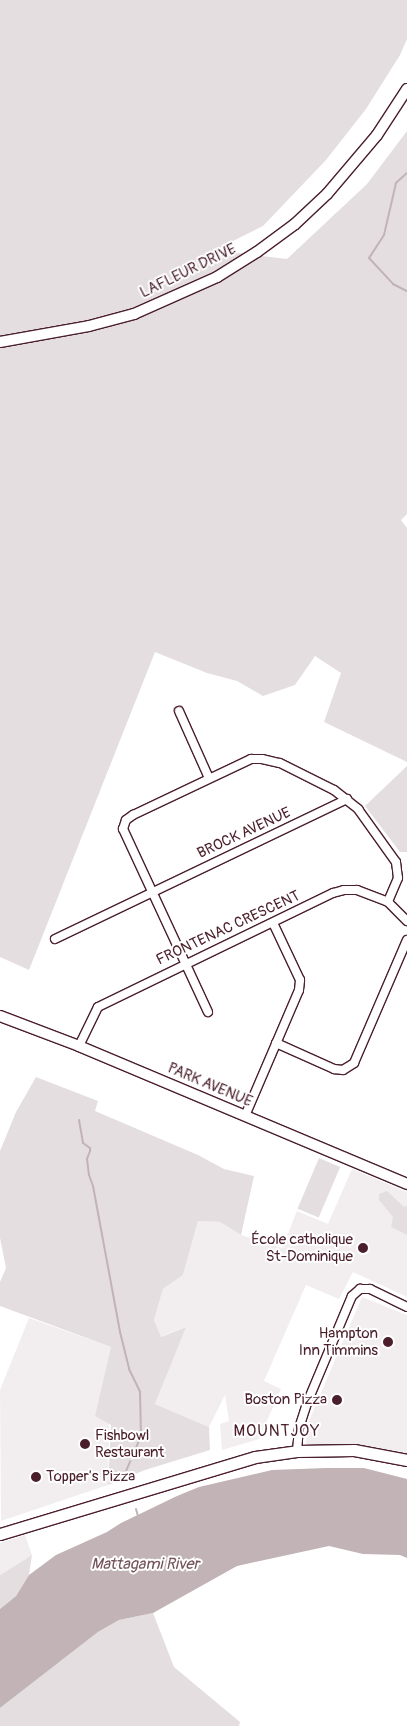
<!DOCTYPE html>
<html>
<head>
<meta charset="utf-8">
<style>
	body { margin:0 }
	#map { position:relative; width:407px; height:1726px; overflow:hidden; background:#fff; font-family:Pangolin,sans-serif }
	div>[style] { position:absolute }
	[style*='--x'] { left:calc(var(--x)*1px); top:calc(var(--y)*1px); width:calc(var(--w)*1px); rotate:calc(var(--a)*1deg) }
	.built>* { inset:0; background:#f2eeef }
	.green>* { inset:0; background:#e5dee0; transform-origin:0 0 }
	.water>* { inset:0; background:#c1b3b6 }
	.stream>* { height:2px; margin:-1px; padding:0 1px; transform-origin:1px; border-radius:1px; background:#c1b3b6 }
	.roads { filter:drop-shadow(1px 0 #4a1f2b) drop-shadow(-1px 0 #4a1f2b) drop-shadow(0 1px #4a1f2b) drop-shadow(0 -1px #4a1f2b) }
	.street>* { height:8px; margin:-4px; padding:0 4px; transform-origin:4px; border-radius:4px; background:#fff }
	.secondary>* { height:10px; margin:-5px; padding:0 5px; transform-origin:5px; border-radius:5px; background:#fff }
	.primary>* { height:11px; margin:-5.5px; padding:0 5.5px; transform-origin:5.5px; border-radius:5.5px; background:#fff }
	.dots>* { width:14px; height:14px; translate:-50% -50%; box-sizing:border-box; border:2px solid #fff; border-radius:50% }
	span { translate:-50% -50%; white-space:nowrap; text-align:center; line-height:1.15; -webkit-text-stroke:4px #fff; paint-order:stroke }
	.street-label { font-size:15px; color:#4a1f2b }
	.poi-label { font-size:15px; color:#4a1f2b }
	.right { translate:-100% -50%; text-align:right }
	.left { translate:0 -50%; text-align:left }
	.neighbourhood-label { font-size:16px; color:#4a1f2b; letter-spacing:1px }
	.water-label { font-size:16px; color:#74535c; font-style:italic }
</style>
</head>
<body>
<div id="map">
	<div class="built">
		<div style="clip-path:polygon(352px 1169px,407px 1192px,407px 1297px,353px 1272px,339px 1299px,306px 1285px,264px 1381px,281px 1389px,259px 1439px,222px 1450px,220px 1424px,229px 1421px,225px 1395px,209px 1427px,155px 1404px,185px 1327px,160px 1337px,154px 1320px,163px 1289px,183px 1275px,198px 1221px,220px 1222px,241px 1235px,282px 1248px,297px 1211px,328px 1224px)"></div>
		<div style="clip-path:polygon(362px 1297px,407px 1315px,407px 1456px,366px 1446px,306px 1444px,308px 1423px)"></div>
		<div style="clip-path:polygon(29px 1318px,111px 1347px,108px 1485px,1px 1521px,0 1390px)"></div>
		<div style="clip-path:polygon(25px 1535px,32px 1555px,0 1575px,0 1543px)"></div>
	</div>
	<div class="green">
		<div style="clip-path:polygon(0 0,407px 0,407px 39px,400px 55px,366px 109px,326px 160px,263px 226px,215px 250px,287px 259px,367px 184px,407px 131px,407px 514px,401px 520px,407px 528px,407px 762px,324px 722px,341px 673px,315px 656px,295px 685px,263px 696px,237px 681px,207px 673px,155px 652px,29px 970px,0 957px)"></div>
		<div style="clip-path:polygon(407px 766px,407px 852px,400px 852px,365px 806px)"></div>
		<div style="clip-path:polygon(36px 1077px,98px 1101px,95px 1111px,198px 1155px,224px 1169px,254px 1176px,241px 1235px,220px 1222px,198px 1221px,183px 1275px,163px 1289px,154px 1320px,161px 1337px,186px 1327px,155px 1404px,209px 1427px,210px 1450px,145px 1470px,108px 1485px,111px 1425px,95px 1416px,111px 1347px,0 1306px,0 1282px,6px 1268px,0 1238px,0 1151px,16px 1112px)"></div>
		<div style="left:319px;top:1158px;width:23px;height:55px;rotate:23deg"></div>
		<div style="clip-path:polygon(387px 1191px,404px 1207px,407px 1206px,407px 1235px,391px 1227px,393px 1217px,379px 1200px,379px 1194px)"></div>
		<div style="clip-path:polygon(32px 1555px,29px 1575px,16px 1596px,0 1609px,0 1575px)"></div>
		<div style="clip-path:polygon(153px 1613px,174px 1667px,240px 1722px,239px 1726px,0 1726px,0 1708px,98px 1632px,119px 1620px)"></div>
	</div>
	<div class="water">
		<div style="clip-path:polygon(326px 1468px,364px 1468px,407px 1479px,407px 1558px,400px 1555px,363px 1554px,329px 1546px,237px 1566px,153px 1613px,119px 1620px,98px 1632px,0 1708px,0 1609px,16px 1596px,29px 1575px,56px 1555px,107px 1532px,121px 1523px,177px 1496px,199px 1487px,272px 1470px)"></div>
	</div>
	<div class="stream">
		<div style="--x:407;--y:173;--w:15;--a:138"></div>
		<div style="--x:396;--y:183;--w:53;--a:103"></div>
		<div style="--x:384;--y:235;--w:27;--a:123"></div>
		<div style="--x:369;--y:258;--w:35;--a:47"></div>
		<div style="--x:393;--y:284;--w:16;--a:27"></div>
		<div style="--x:79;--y:1120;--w:23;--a:80"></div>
		<div style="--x:83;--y:1143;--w:9;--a:36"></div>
		<div style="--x:90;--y:1148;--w:3;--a:90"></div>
		<div style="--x:90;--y:1151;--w:9;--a:111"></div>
		<div style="--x:87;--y:1159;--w:16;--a:83"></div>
		<div style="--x:89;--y:1175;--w:12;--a:70"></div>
		<div style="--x:93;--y:1186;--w:148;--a:79.5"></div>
		<div style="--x:120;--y:1332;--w:38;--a:76"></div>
		<div style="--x:129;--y:1369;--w:25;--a:64"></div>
		<div style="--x:140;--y:1392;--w:44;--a:88.7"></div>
		<div style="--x:141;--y:1436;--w:38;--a:113"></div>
		<div style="--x:136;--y:1509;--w:7;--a:74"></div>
	</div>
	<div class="roads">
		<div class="street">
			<div style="--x:179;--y:711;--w:73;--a:65.9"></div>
			<div style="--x:55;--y:939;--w:324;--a:-25.6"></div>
			<div style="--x:208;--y:1012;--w:202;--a:-114.9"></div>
			<div style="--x:123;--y:829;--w:9;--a:-72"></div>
			<div style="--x:126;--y:820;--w:9;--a:-36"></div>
			<div style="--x:133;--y:815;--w:131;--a:-25.4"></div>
			<div style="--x:251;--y:759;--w:11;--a:0"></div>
			<div style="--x:262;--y:759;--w:18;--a:13"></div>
			<div style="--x:280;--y:763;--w:60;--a:26.6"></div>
			<div style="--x:334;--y:790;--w:31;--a:38"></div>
			<div style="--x:358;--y:809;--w:65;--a:54.4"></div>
			<div style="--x:396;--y:862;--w:16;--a:83"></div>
			<div style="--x:398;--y:878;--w:26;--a:113"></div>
			<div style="--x:276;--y:1043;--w:64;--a:24.1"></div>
			<div style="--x:334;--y:1069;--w:9;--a:6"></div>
			<div style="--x:343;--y:1070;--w:13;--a:-32"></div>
			<div style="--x:354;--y:1063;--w:134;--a:-66.7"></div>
			<div style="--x:79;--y:1046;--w:43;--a:-64"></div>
			<div style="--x:98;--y:1007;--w:261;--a:-25.9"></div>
			<div style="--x:333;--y:893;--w:11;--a:-15"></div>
			<div style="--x:344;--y:890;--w:13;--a:0"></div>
			<div style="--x:357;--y:890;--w:33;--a:21"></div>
			<div style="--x:388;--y:902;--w:27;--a:45"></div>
			<div style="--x:245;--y:1116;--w:137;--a:-66.8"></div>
			<div style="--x:299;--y:990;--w:10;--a:-84"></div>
			<div style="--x:300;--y:980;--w:63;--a:-115.3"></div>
			<div style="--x:297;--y:1451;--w:23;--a:-85"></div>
			<div style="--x:299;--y:1428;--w:26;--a:-72"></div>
			<div style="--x:307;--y:1403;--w:116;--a:-67.2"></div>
			<div style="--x:352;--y:1296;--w:11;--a:-41"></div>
			<div style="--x:360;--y:1289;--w:10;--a:0"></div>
			<div style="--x:370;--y:1289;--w:41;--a:25.9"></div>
		</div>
		<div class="secondary">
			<div style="--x:0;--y:342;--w:90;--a:-10.2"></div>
			<div style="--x:89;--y:326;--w:47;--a:-14.9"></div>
			<div style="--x:134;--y:314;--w:91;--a:-24"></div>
			<div style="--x:217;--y:277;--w:47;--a:-32"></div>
			<div style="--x:257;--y:252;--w:47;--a:-36.4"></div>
			<div style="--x:295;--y:224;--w:44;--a:-43.2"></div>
			<div style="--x:327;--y:194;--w:77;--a:-49.7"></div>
			<div style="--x:377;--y:135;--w:55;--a:-56.9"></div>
			<div style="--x:0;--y:1016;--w:85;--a:20.8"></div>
			<div style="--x:79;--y:1046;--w:356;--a:22.8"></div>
		</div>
		<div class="primary">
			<div style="--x:0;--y:1534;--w:266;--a:-16.8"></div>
			<div style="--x:255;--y:1457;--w:42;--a:-8.1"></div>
			<div style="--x:297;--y:1451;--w:57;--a:-1"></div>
			<div style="--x:354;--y:1450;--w:54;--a:10.7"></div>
		</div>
	</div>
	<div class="dots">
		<div style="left:363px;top:1248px;background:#4a1f2b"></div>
		<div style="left:388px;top:1342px;background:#4a1f2b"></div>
		<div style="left:337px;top:1400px;background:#4a1f2b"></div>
		<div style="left:85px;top:1444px;background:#4a1f2b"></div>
		<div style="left:36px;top:1477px;background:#4a1f2b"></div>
	</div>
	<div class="street-label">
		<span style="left:188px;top:271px;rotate:-26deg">LAFLEUR DRIVE</span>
		<span style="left:244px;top:833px;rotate:-25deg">BROCK AVENUE</span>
		<span style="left:228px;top:928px;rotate:-25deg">FRONTENAC CRESCENT</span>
		<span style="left:210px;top:1085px;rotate:23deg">PARK AVENUE</span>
	</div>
	<div class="poi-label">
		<span class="right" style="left:353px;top:1248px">École catholique<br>St-Dominique</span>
		<span class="right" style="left:378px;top:1342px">Hampton<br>Inn Timmins</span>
		<span class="right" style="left:327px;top:1400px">Boston Pizza</span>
		<span class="left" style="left:95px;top:1444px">Fishbowl<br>Restaurant</span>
		<span class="left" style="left:46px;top:1477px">Topper's Pizza</span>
	</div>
	<div class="neighbourhood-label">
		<span style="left:277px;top:1431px">MOUNTJOY</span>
	</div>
	<div class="water-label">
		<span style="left:145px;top:1564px">Mattagami River</span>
	</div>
</div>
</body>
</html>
